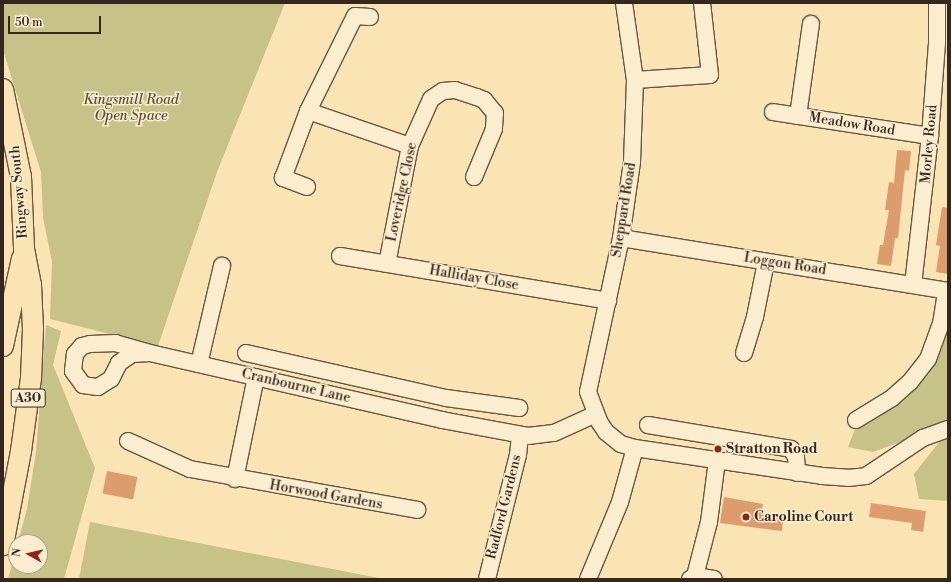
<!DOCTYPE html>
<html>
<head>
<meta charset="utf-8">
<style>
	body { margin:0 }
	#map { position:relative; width:951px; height:582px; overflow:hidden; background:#fbe4b3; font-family:"Libre Bodoni",serif }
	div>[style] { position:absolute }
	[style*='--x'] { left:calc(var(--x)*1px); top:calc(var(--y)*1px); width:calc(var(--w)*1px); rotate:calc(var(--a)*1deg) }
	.green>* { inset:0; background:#c6c288 }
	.building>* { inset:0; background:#dd9c6d; transform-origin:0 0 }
	.roads { filter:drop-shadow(1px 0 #675643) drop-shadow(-1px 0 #675643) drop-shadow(0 1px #675643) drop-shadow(0 -1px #675643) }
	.minor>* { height:16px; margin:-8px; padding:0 8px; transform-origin:8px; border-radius:8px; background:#fcedce }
	.major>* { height:20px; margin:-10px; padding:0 10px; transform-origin:10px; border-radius:10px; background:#fbe4b3 }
	.dots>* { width:11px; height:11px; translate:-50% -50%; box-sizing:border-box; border:2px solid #fcedce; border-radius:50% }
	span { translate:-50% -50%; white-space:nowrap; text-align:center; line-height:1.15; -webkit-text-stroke:3px #fcedce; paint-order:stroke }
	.shield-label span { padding:1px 3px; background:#fcedce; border:1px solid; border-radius:3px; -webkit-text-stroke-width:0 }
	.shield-label { font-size:13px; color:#36271e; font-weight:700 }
	.park-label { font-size:14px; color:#5a4e38; font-style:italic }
	.street-label { font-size:14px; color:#36271e }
	.poi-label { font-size:14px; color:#36271e; font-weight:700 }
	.left { translate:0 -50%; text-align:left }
	.frame { position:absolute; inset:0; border:4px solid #36271e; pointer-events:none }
	.north { position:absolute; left:8px; top:534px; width:40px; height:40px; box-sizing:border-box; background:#fcedce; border:1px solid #ad9e88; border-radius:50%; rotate:278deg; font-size:11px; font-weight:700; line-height:16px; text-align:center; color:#36271e }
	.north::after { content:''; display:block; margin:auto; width:14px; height:18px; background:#8f2418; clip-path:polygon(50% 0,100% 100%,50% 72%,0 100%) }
	.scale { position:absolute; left:8px; top:16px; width:93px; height:18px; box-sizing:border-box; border:2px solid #36271e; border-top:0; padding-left:5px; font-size:12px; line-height:14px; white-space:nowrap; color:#36271e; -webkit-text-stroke:3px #fcedce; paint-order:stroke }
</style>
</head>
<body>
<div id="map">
	<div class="green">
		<div style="clip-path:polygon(3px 3px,285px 3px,217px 172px,158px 346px,50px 319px,52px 262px,43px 217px,41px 172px,3px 50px)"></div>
		<div style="clip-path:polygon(46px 325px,61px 331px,53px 365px,95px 468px,64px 579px,8px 579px,16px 550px,16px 566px,40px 566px,40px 542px,18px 542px,27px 509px,36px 452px)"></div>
		<div style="clip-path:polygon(948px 329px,948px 425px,873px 452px,848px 447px,857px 424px,882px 413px)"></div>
		<div style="clip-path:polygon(948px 437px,948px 501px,919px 499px,914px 474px,940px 441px)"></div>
		<div style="clip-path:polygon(90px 522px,384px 579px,79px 579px)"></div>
	</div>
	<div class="building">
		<div style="clip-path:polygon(897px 150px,911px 151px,909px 171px,905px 170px,898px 238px,895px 238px,891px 266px,877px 264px,880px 245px,883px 245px,889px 210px,885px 210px,889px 182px,894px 183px)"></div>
		<div style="clip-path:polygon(942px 207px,948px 208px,948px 274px,936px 272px,940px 246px,936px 245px)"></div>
		<div style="left:107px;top:471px;width:31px;height:23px;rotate:11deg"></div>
		<div style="clip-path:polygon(724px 497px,763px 504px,761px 514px,783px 519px,782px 531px,720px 523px)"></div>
		<div style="clip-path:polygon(871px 503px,926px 511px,923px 532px,911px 530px,912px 523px,869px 517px)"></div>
	</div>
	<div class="roads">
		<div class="minor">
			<div style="--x:624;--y:3;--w:78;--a:81.9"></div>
			<div style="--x:635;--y:80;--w:82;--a:92.1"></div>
			<div style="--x:632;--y:162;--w:77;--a:98.2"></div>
			<div style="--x:621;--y:238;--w:157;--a:102.1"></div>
			<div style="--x:588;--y:392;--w:33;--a:69"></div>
			<div style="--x:600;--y:423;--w:11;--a:56"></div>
			<div style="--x:606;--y:432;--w:19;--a:39"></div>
			<div style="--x:621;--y:444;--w:15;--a:16"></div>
			<div style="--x:635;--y:448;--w:189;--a:8.5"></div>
			<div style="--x:822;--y:476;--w:26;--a:4"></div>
			<div style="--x:848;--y:478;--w:18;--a:-6"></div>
			<div style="--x:866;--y:476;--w:69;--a:-33.7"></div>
			<div style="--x:923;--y:438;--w:27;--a:-20"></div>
			<div style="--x:635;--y:80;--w:75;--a:-3.8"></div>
			<div style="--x:710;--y:75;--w:72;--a:-96.3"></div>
			<div style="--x:308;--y:111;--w:108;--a:18.9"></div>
			<div style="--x:773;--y:112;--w:159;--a:8.7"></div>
			<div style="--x:798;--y:116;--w:93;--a:-82"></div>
			<div style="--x:307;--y:187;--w:26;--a:-159"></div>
			<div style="--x:283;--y:178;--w:72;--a:-69.5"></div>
			<div style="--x:308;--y:111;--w:106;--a:-63.7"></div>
			<div style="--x:355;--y:16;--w:15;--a:4"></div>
			<div style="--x:621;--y:238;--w:331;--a:9.2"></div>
			<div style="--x:340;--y:256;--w:272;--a:9.5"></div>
			<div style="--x:387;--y:264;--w:120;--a:-79"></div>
			<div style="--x:410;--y:146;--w:51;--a:-65.9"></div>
			<div style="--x:431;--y:99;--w:14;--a:-34"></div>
			<div style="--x:443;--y:91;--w:12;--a:-5"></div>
			<div style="--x:455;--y:90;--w:23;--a:18"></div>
			<div style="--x:477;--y:97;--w:8;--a:23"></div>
			<div style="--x:484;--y:100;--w:17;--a:50"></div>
			<div style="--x:495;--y:113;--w:16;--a:94"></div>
			<div style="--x:494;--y:129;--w:52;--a:112.6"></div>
			<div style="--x:913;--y:285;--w:150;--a:-83.5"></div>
			<div style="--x:930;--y:136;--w:93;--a:-85.7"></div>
			<div style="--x:937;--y:43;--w:40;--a:-90"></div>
			<div style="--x:150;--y:353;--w:35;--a:-164"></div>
			<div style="--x:116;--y:343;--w:26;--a:178"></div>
			<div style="--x:90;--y:344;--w:8;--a:166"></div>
			<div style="--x:82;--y:346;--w:11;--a:131"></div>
			<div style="--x:75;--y:354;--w:17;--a:97"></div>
			<div style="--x:73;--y:371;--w:17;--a:54"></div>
			<div style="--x:83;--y:385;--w:15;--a:8"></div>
			<div style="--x:98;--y:387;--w:15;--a:-32"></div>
			<div style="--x:111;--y:379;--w:18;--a:-63"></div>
			<div style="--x:119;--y:363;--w:16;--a:-35"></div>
			<div style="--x:132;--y:354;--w:18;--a:-3"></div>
			<div style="--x:150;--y:353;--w:300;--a:12.9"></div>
			<div style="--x:442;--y:420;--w:87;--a:10.5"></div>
			<div style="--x:528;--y:436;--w:26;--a:-7"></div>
			<div style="--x:554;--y:433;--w:46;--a:-24.3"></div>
			<div style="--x:246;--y:353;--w:205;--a:12.7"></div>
			<div style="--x:446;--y:398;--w:74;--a:7.8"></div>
			<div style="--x:744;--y:353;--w:38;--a:-73"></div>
			<div style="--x:755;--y:317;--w:56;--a:-78.7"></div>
			<div style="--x:199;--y:364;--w:101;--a:-76.8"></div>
			<div style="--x:856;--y:420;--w:42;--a:-31.4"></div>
			<div style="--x:892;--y:398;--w:24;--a:-42"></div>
			<div style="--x:910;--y:382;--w:29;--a:-52"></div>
			<div style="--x:928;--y:359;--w:37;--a:-70"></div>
			<div style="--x:941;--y:324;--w:33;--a:-81"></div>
			<div style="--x:648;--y:425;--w:145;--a:9.5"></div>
			<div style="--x:791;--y:449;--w:9;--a:58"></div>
			<div style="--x:796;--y:457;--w:16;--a:86"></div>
			<div style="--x:128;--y:441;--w:68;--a:24.3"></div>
			<div style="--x:190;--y:469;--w:231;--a:10.2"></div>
			<div style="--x:235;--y:479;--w:104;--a:-78.4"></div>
			<div style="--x:695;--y:576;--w:56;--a:-75.5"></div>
			<div style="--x:709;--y:522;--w:63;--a:-82.6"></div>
			<div style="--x:487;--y:579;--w:128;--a:-76"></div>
			<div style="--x:518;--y:455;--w:20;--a:-84"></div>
			<div style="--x:588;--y:579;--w:83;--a:-67.4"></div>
			<div style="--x:620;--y:502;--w:56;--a:-74.5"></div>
			<div style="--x:690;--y:579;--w:6;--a:-31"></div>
			<div style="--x:695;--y:576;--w:19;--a:9"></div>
		</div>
		<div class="major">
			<div style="--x:3;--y:89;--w:90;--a:78.4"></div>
			<div style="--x:21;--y:177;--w:72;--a:87.6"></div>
			<div style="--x:24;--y:249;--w:37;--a:79"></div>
			<div style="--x:31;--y:285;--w:44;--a:87.4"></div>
			<div style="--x:33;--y:329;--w:49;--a:92.3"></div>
			<div style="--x:31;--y:378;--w:74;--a:97.8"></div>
			<div style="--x:21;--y:451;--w:96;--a:100.8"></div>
			<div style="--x:3;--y:346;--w:90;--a:-77.8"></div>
		</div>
	</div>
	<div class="dots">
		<div style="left:718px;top:449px;background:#8f2418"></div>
		<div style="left:746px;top:517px;background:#8f2418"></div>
	</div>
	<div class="shield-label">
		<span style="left:28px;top:398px">A30</span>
	</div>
	<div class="park-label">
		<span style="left:131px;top:108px">Kingsmill Road<br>Open Space</span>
	</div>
	<div class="street-label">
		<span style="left:852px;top:124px;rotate:9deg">Meadow Road</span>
		<span style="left:929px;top:144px;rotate:-85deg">Morley Road</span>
		<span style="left:19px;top:192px;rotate:-95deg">Ringway South</span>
		<span style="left:402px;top:192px;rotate:-78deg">Loveridge Close</span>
		<span style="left:624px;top:210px;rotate:-81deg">Sheppard Road</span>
		<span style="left:785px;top:264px;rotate:9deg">Loggon Road</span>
		<span style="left:474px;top:278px;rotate:10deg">Halliday Close</span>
		<span style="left:296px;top:386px;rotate:13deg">Cranbourne Lane</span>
		<span style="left:326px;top:495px;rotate:10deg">Horwood Gardens</span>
		<span style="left:504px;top:507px;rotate:-76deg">Radford Gardens</span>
	</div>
	<div class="poi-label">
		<span class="left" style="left:726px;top:449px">Stratton Road</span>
		<span class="left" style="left:754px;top:517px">Caroline Court</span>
	</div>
	<div class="frame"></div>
	<div class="north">N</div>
	<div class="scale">50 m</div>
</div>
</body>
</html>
